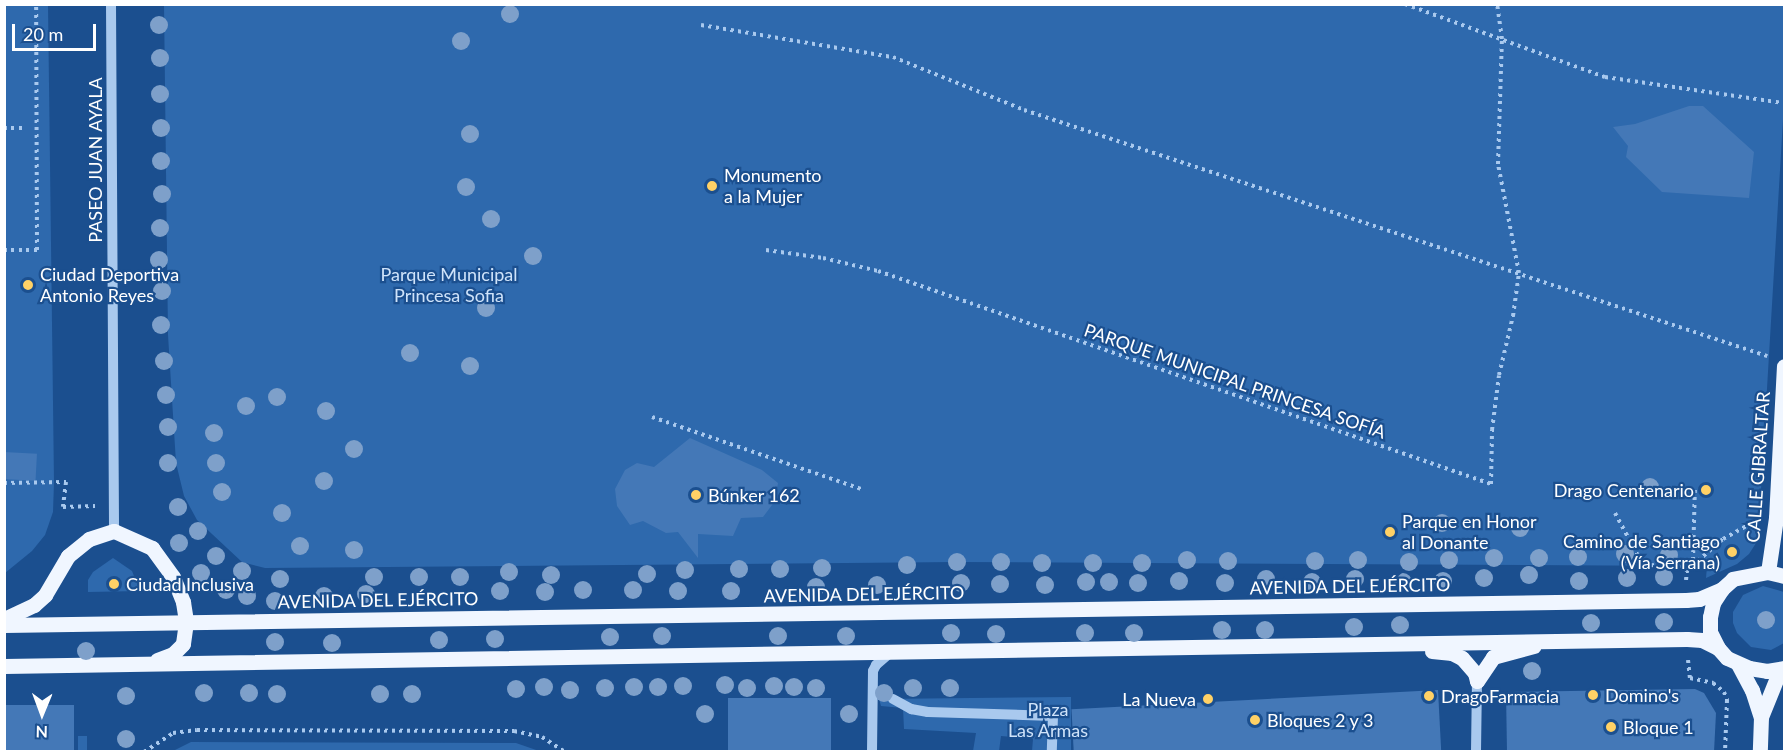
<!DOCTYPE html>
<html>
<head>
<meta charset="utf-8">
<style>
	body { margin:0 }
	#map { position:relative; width:1789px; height:756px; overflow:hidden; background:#1b4f8f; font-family:Lato,sans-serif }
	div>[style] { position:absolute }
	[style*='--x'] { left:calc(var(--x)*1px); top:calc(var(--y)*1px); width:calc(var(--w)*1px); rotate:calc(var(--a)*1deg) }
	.green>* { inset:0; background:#2e69ad; transform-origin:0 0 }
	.building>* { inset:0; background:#4478b7; transform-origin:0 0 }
	.path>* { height:4px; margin-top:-2px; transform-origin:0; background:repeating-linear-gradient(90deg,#a9c9ee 0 3px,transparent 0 7.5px) }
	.minor>* { height:10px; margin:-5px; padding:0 5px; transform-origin:5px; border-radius:5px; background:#a9c9ee }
	.major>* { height:15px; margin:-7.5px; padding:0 7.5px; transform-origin:7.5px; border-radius:7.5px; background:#f0f6ff }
	.trees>* { width:18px; height:18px; margin:-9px; border-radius:50%; background:#7ea0ca }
	.dots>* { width:16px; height:16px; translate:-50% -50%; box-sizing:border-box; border:3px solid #1b4f8f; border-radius:50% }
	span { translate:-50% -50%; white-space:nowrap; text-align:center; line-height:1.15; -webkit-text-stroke:4.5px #1b4f8f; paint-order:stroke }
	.street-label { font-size:18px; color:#fff }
	.poi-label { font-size:18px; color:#fff }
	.left { translate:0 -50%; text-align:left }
	.right { translate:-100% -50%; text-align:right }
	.park-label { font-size:18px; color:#cfe3fa }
	.frame { position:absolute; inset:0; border:6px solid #fff; pointer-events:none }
	.north { position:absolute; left:12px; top:684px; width:60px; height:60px; -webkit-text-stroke:4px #1b4f8f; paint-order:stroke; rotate:181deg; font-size:16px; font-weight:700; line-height:24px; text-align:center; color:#fff }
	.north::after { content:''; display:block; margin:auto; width:21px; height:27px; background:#fff; clip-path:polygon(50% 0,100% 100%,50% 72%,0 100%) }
	.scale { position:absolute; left:12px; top:24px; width:84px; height:27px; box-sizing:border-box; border:3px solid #fff; border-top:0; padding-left:8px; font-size:18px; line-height:21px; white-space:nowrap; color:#fff; -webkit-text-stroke:4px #1b4f8f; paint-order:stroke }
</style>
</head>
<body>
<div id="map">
	<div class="green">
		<div style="clip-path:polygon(5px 5px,48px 5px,54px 482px,53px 512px,45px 535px,32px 551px,5px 573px)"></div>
		<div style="clip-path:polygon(164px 5px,1784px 5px,1784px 103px,1758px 540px,1749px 554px,1737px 564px,1706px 578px,1707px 566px,1692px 566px,957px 562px,265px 568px,242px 562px,197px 520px,184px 496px,176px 463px,168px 335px)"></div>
		<div style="clip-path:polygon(113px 558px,132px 571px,140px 591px,88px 592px,88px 580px,93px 572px)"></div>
		<div style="clip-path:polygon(1763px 586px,1784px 592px,1784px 643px,1771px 650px,1751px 647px,1737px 633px,1733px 623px,1733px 612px,1743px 595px)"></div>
		<div style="clip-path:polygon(1071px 697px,1071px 751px,1032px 751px,1033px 739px,1001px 736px,999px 751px,973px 751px,976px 733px,904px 729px,903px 708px,881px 706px,879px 699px)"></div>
		<div style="left:78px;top:736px;width:9px;height:15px"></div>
		<div style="clip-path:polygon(191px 742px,516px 743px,539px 751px,173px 751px)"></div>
	</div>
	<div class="building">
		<div style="clip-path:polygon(1689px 106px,1703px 106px,1754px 152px,1749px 198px,1662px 192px,1626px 157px,1628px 146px,1613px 127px,1635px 124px)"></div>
		<div style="clip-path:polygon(690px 438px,762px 470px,778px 483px,775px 501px,763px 517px,741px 518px,733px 536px,698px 534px,698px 558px,678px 532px,666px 533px,643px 521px,630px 525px,617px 506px,615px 489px,625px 470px,637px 463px,654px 467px)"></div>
		<div style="left:4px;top:452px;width:33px;height:27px;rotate:3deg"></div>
		<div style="clip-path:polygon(1695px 689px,1704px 693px,1716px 713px,1714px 752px,1507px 752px,1506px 692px)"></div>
		<div style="left:1438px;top:690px;width:62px;height:367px;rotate:87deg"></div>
		<div style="left:728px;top:698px;width:103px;height:54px"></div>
		<div style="left:4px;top:705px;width:70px;height:47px"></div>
	</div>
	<div class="path">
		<div style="--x:1405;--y:4;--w:213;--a:20.1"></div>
		<div style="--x:1605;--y:77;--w:181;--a:8.3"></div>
		<div style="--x:701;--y:25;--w:195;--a:9.5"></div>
		<div style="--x:893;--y:57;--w:141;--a:22"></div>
		<div style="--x:1024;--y:110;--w:783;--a:18.32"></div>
		<div style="--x:4;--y:128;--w:20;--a:0"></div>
		<div style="--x:4;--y:250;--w:33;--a:0"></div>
		<div style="--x:37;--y:250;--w:246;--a:-90.2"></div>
		<div style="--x:766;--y:250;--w:58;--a:8"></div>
		<div style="--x:823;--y:258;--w:57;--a:13.3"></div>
		<div style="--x:878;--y:271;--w:649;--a:19.16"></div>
		<div style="--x:1491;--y:484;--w:54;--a:-88.9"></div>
		<div style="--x:1492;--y:430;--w:55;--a:-82.7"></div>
		<div style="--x:1499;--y:375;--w:61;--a:-76.7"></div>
		<div style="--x:1513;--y:316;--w:43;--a:-82.1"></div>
		<div style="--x:1519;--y:273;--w:111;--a:-100.9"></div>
		<div style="--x:1498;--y:164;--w:125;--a:-88.2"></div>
		<div style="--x:1502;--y:39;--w:35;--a:-98"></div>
		<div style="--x:652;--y:417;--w:224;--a:19"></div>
		<div style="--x:4;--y:483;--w:62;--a:-0.9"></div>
		<div style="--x:66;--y:482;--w:25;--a:97"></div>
		<div style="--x:63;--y:507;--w:32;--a:-2"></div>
		<div style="--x:1615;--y:513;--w:59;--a:61.7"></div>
		<div style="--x:1643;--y:565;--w:49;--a:1.2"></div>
		<div style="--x:1692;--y:566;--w:41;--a:-41.1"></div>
		<div style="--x:1723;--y:539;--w:37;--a:-29"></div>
		<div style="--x:1686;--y:580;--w:10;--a:-84"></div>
		<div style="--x:1687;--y:570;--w:4;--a:-27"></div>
		<div style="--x:1691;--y:568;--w:8;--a:-76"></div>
		<div style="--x:1693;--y:560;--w:74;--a:-88.5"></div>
		<div style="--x:1688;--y:660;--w:18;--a:84"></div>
		<div style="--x:1690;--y:678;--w:24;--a:12"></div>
		<div style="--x:1713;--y:683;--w:14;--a:39"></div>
		<div style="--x:1724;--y:692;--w:9;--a:69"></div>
		<div style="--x:1727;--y:700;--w:52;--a:92.2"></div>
		<div style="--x:144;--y:752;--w:35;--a:-33"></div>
		<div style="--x:173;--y:733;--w:24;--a:-7"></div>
		<div style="--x:197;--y:730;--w:317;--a:0.2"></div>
		<div style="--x:514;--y:731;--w:29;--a:12"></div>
		<div style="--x:542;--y:737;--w:27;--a:33"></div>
	</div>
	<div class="minor">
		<div style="--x:111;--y:4;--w:527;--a:89.67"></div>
		<div style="--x:893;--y:699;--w:21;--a:29"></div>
		<div style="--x:911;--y:709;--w:17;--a:10"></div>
		<div style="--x:928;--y:712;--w:125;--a:1.8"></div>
		<div style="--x:1053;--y:716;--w:36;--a:92"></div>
		<div style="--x:872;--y:752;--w:81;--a:-89.3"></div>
		<div style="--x:873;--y:671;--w:7;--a:-63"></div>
		<div style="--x:876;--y:665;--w:20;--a:-41"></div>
		<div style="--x:1476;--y:752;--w:71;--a:-89.2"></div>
	</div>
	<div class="major">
		<div style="--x:1768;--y:572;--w:55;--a:-81.6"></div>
		<div style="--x:1776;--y:518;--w:152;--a:-87"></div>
		<div style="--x:1784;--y:576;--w:16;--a:-166"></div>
		<div style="--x:1768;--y:572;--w:36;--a:169"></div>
		<div style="--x:1733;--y:579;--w:15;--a:138"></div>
		<div style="--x:1722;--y:589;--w:17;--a:123"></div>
		<div style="--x:1713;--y:603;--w:14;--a:102"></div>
		<div style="--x:1710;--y:617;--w:15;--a:90"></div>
		<div style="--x:1710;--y:632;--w:18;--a:63"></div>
		<div style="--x:1718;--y:648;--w:13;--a:48"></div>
		<div style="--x:1727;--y:658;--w:24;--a:24"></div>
		<div style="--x:1749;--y:668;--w:18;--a:9"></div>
		<div style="--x:1767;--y:671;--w:17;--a:-10"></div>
		<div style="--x:4;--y:619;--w:33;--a:-25"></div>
		<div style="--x:34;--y:605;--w:15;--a:-42"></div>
		<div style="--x:45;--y:595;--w:45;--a:-59.5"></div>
		<div style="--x:68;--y:556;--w:27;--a:-39"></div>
		<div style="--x:89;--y:539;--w:26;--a:-18"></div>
		<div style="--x:114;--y:531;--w:42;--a:24.1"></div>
		<div style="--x:152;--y:548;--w:36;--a:54"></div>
		<div style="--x:173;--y:577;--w:27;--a:68"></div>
		<div style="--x:183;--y:602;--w:20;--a:81"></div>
		<div style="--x:186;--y:622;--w:22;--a:98"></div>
		<div style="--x:183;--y:644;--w:14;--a:135"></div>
		<div style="--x:173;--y:654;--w:17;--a:159"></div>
		<div style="--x:4;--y:625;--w:1682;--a:-0.85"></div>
		<div style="--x:1686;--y:600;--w:13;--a:-4"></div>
		<div style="--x:1699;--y:599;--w:25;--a:-23"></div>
		<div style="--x:1432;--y:651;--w:20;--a:6"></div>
		<div style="--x:1452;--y:653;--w:11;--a:27"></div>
		<div style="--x:1462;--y:658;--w:20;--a:49"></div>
		<div style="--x:1475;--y:673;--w:8;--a:76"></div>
		<div style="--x:1738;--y:664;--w:30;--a:62"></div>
		<div style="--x:1752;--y:690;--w:28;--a:72"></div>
		<div style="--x:1761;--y:717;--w:35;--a:92"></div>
		<div style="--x:4;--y:666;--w:1683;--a:-0.92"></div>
		<div style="--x:1687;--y:639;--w:15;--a:4"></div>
		<div style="--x:1702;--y:640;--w:18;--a:27"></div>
		<div style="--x:1477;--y:681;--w:29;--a:-56"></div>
		<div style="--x:1493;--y:657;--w:42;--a:-15"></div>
		<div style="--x:1761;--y:717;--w:45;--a:-68"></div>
		<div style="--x:1778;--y:675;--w:9;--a:-49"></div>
	</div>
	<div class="trees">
		<div style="left:510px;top:14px"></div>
		<div style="left:159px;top:25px"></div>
		<div style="left:461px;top:41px"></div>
		<div style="left:160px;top:58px"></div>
		<div style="left:160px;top:94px"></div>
		<div style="left:161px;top:128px"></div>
		<div style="left:470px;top:134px"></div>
		<div style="left:161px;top:161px"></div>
		<div style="left:466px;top:187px"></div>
		<div style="left:162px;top:194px"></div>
		<div style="left:491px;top:219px"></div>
		<div style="left:160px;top:228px"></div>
		<div style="left:533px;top:256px"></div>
		<div style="left:159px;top:260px"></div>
		<div style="left:162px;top:291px"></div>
		<div style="left:486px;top:308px"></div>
		<div style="left:161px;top:325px"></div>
		<div style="left:410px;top:353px"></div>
		<div style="left:164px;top:361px"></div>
		<div style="left:470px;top:366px"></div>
		<div style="left:166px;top:395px"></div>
		<div style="left:277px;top:397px"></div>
		<div style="left:246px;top:406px"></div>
		<div style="left:326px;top:411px"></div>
		<div style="left:168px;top:427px"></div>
		<div style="left:214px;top:433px"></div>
		<div style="left:354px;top:449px"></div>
		<div style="left:168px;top:463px"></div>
		<div style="left:216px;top:463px"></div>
		<div style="left:324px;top:481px"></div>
		<div style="left:1650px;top:487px"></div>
		<div style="left:222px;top:492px"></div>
		<div style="left:178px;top:507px"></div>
		<div style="left:282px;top:513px"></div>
		<div style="left:1442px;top:523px"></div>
		<div style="left:1520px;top:528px"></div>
		<div style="left:198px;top:531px"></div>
		<div style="left:179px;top:543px"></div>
		<div style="left:300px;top:546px"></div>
		<div style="left:354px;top:550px"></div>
		<div style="left:1625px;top:554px"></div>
		<div style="left:1669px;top:555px"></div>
		<div style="left:216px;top:556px"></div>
		<div style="left:1578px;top:557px"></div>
		<div style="left:1494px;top:558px"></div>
		<div style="left:1539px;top:558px"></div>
		<div style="left:1187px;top:560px"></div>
		<div style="left:1358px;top:560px"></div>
		<div style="left:1449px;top:560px"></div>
		<div style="left:1228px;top:561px"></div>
		<div style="left:1315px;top:561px"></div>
		<div style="left:957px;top:562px"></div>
		<div style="left:1001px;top:562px"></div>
		<div style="left:1409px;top:562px"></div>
		<div style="left:1042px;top:563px"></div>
		<div style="left:1093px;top:563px"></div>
		<div style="left:1142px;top:563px"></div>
		<div style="left:907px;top:565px"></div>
		<div style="left:822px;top:568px"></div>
		<div style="left:739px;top:569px"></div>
		<div style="left:780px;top:569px"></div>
		<div style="left:685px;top:570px"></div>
		<div style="left:242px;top:571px"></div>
		<div style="left:509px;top:572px"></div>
		<div style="left:201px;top:573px"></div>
		<div style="left:647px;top:574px"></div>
		<div style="left:551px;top:575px"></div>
		<div style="left:1529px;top:575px"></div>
		<div style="left:374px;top:577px"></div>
		<div style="left:419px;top:577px"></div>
		<div style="left:460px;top:577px"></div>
		<div style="left:1664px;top:577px"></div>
		<div style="left:1484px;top:578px"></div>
		<div style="left:1627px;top:578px"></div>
		<div style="left:280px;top:579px"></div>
		<div style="left:1266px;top:579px"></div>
		<div style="left:1355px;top:579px"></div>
		<div style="left:1179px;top:581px"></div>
		<div style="left:1443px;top:581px"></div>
		<div style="left:1579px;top:581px"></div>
		<div style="left:1086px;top:582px"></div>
		<div style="left:1109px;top:582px"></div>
		<div style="left:1312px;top:582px"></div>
		<div style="left:1403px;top:582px"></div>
		<div style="left:961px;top:583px"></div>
		<div style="left:1138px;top:583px"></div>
		<div style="left:1225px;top:583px"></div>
		<div style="left:1000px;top:584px"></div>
		<div style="left:877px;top:585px"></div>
		<div style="left:1045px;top:585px"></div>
		<div style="left:816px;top:587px"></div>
		<div style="left:226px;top:590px"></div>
		<div style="left:583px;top:590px"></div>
		<div style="left:633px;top:590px"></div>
		<div style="left:500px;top:591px"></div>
		<div style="left:678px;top:591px"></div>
		<div style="left:731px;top:591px"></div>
		<div style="left:545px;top:592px"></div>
		<div style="left:366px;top:594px"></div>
		<div style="left:247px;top:596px"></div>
		<div style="left:324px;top:596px"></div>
		<div style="left:275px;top:601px"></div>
		<div style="left:1766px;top:620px"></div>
		<div style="left:1664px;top:622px"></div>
		<div style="left:1591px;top:623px"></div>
		<div style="left:1400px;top:625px"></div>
		<div style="left:1354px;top:627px"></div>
		<div style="left:1222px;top:630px"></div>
		<div style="left:1265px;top:630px"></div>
		<div style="left:951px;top:633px"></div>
		<div style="left:1085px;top:633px"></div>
		<div style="left:1134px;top:633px"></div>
		<div style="left:996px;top:634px"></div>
		<div style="left:662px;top:636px"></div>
		<div style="left:778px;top:636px"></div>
		<div style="left:846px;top:636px"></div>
		<div style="left:610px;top:637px"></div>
		<div style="left:495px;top:639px"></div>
		<div style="left:439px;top:640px"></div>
		<div style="left:275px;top:642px"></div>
		<div style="left:332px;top:643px"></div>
		<div style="left:86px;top:651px"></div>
		<div style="left:1532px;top:671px"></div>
		<div style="left:725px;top:685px"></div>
		<div style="left:683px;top:686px"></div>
		<div style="left:774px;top:686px"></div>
		<div style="left:544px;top:687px"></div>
		<div style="left:634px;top:687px"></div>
		<div style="left:658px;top:687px"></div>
		<div style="left:794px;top:687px"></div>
		<div style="left:605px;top:688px"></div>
		<div style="left:747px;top:688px"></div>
		<div style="left:816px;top:688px"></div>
		<div style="left:913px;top:688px"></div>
		<div style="left:950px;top:688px"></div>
		<div style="left:516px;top:689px"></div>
		<div style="left:570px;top:690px"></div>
		<div style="left:204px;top:693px"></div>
		<div style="left:249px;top:693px"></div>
		<div style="left:884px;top:693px"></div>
		<div style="left:277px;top:694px"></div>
		<div style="left:380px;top:694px"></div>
		<div style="left:412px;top:694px"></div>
		<div style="left:126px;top:696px"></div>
		<div style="left:705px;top:714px"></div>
		<div style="left:849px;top:714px"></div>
		<div style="left:126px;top:739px"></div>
	</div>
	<div class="dots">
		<div style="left:712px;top:186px;background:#ffd166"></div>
		<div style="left:28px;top:285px;background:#ffd166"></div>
		<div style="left:1706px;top:490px;background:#ffd166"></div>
		<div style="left:696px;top:495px;background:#ffd166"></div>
		<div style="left:1390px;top:532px;background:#ffd166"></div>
		<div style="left:1732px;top:552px;background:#ffd166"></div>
		<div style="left:114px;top:584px;background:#ffd166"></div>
		<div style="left:1593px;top:695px;background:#ffd166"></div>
		<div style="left:1429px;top:696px;background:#ffd166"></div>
		<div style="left:1208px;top:699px;background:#ffd166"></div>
		<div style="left:1255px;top:720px;background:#ffd166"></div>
		<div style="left:1611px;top:727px;background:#ffd166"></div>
	</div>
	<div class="street-label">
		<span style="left:95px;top:160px;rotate:-90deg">PASEO JUAN AYALA</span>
		<span style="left:1235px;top:381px;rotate:19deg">PARQUE MUNICIPAL PRINCESA SOFÍA</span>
		<span style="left:1758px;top:467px;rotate:-86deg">CALLE GIBRALTAR</span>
		<span style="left:1350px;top:586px;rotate:-1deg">AVENIDA DEL EJÉRCITO</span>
		<span style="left:864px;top:594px;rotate:-1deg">AVENIDA DEL EJÉRCITO</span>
		<span style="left:378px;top:600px;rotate:-1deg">AVENIDA DEL EJÉRCITO</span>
	</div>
	<div class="poi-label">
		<span class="left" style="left:724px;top:186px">Monumento<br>a la Mujer</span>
		<span class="left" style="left:40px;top:285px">Ciudad Deportiva<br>Antonio Reyes</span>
		<span class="right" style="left:1694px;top:490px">Drago Centenario</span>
		<span class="left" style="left:708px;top:495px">Búnker 162</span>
		<span class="left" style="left:1402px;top:532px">Parque en Honor<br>al Donante</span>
		<span class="right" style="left:1720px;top:552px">Camino de Santiago<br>(Vía Serrana)</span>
		<span class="left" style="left:126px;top:584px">Ciudad Inclusiva</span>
		<span class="left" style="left:1605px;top:695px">Domino's</span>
		<span class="left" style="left:1441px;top:696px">DragoFarmacia</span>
		<span class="right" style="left:1196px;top:699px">La Nueva</span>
		<span class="left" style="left:1267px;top:720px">Bloques 2 y 3</span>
		<span class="left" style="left:1623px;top:727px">Bloque 1</span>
	</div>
	<div class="park-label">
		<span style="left:449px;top:285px">Parque Municipal<br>Princesa Sofia</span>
		<span style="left:1048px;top:720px">Plaza<br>Las Armas</span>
	</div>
	<div class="frame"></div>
	<div class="north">N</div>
	<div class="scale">20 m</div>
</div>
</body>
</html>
